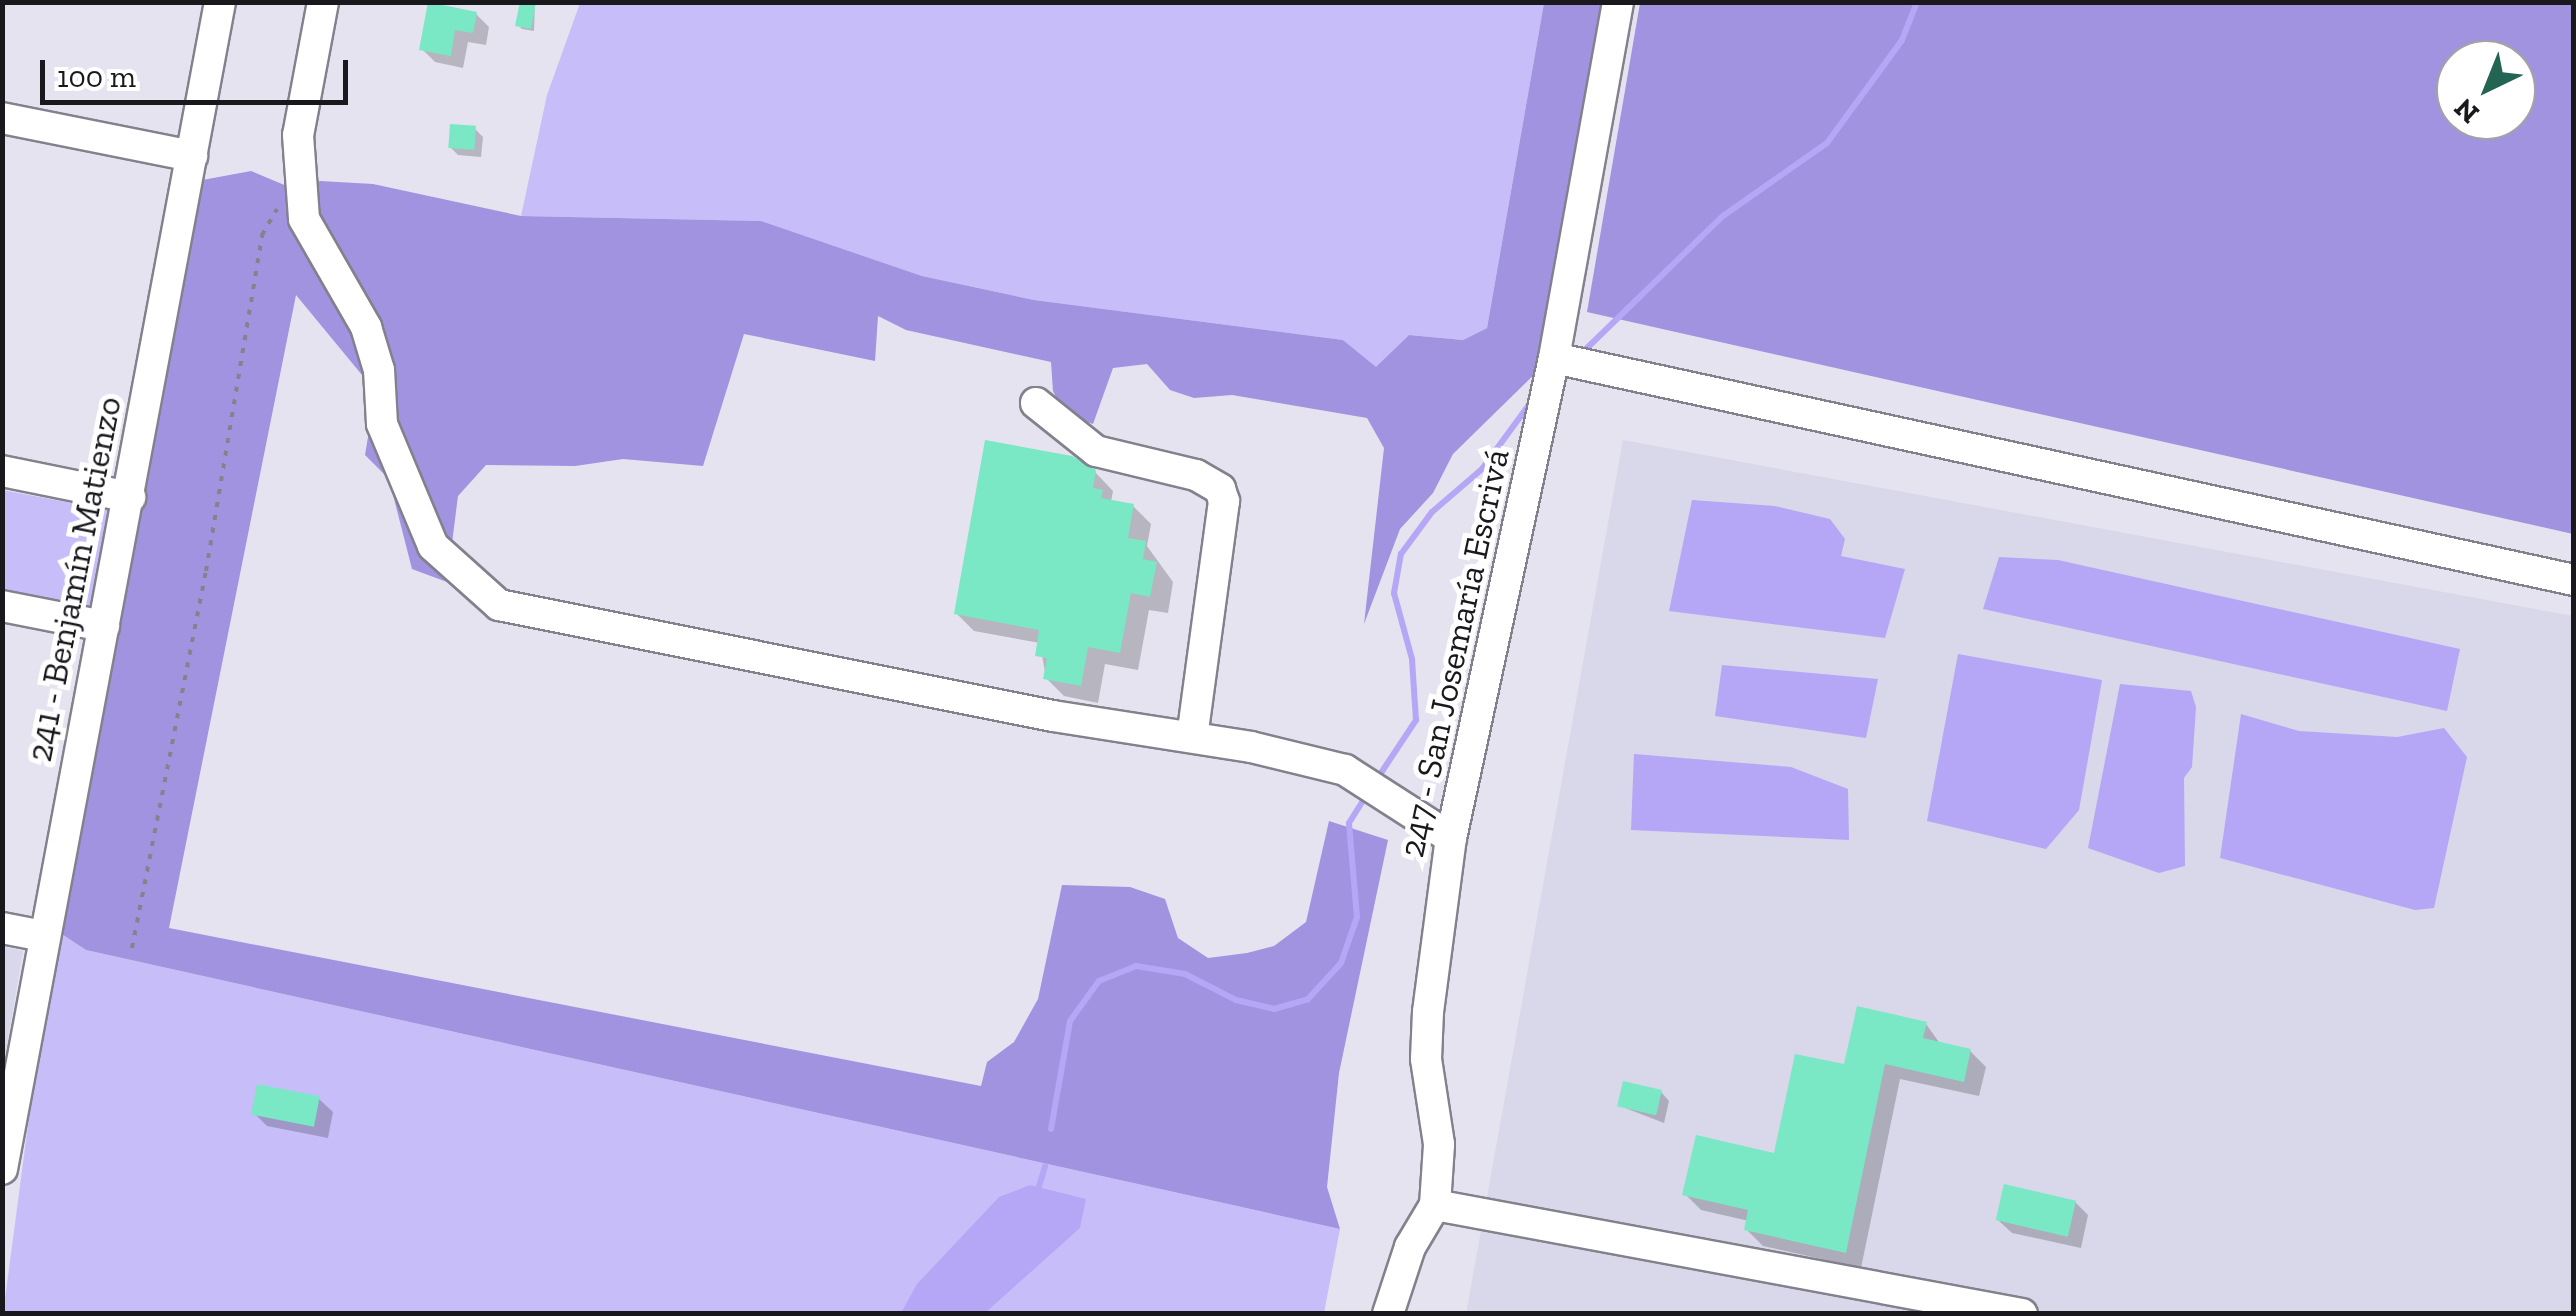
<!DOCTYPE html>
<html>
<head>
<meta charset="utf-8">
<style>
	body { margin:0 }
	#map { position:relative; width:2576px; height:1316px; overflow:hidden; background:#e5e3f0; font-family:"Zilla Slab",serif }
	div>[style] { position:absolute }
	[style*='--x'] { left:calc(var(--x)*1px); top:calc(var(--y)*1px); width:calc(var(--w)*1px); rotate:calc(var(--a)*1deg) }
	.built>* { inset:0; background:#d9d7ea }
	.green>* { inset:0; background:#c7bef9 }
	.forest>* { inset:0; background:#a193e0 }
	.water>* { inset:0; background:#b5a7f6 }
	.shadow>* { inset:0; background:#0003 }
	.stream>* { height:6px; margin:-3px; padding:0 3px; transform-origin:3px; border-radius:3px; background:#b5a7f6 }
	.building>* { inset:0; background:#7ae7c5; transform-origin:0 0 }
	.path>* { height:4px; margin-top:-2px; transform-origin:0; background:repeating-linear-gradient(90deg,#84838c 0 5px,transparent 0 13px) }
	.roads { filter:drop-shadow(2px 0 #82818c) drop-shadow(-2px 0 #82818c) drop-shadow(0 2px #82818c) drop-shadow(0 -2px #82818c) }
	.minor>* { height:30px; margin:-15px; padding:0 15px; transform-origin:15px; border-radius:15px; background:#fff }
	span { translate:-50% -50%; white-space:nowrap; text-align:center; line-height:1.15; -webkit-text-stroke:10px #fff; paint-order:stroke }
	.street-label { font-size:35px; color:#19191d }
	.frame { position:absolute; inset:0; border:5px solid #19191d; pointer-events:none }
	.north { position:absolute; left:2436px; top:40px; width:100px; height:100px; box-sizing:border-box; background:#fff; border:2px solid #a3a3a5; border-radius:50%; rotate:223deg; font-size:28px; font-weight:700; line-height:40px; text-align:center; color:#19191d }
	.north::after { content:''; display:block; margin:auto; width:35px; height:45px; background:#246452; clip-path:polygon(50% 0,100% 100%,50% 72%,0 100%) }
	.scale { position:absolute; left:40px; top:60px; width:308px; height:45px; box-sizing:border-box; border:5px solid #19191d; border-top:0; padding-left:12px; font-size:30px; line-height:35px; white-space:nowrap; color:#19191d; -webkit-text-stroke:8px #fff; paint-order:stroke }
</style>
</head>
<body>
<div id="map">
	<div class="built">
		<div style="clip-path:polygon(1623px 440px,2573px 616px,2573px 1313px,1466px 1314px)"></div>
		<div style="clip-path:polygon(3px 947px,23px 951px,3px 1068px,2px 947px)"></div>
	</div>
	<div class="green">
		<div style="clip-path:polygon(580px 3px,1544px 3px,1487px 328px,1463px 340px,1409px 335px,1376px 368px,1343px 340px,1034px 300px,922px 276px,761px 221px,521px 216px,547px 95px)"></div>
		<div style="clip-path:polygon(2px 490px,109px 510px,91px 609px,3px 593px)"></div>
		<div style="clip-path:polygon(54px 929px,86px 950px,1340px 1229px,1324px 1313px,3px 1314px)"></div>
	</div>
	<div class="forest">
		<div style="clip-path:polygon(1544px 3px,1606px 3px,1543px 366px,1453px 454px,1433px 493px,1400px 529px,1364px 624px,1384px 448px,1367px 418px,1232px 395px,1194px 398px,1170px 390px,1147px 364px,1113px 368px,1093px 424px,1064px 413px,1053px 391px,1051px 362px,906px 330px,878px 316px,875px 361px,744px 334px,703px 466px,623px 459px,575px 466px,486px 465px,458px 496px,447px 582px,412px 569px,389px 479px,365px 455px,371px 419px,362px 375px,296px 295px,169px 928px,981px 1086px,987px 1062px,1014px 1042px,1038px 999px,1062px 885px,1130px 887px,1165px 899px,1178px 938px,1208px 958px,1247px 953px,1274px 946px,1306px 922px,1329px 821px,1388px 840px,1339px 1073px,1327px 1187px,1340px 1229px,86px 950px,54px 929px,197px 181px,251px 171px,301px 192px,320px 181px,373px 184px,521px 216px,761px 221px,922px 276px,1034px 300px,1343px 340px,1376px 367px,1409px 335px,1463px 340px,1487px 328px)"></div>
		<div style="clip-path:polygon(evenodd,1640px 3px,2573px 3px,2573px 534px,1587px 312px,1640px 3px,2456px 60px,2516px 60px,2516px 120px,2456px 120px,2456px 60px)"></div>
	</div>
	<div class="water">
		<div style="clip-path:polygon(1692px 500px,1775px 506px,1830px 519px,1845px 539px,1841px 556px,1905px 569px,1885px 638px,1669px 611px)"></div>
		<div style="clip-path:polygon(1999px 557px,2058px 560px,2460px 649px,2447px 711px,1983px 609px)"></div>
		<div style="clip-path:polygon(1958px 654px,2102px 680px,2079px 810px,2046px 849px,1927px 821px)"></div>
		<div style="clip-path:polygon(1722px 665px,1878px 679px,1866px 738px,1715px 716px)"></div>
		<div style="clip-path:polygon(2120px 684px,2191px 691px,2196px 707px,2192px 767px,2184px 778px,2185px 866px,2159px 873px,2088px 848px)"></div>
		<div style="clip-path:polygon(2241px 714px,2299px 731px,2397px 737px,2444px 728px,2467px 757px,2434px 908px,2415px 910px,2220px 858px)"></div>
		<div style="clip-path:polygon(1634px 754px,1791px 767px,1848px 789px,1849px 840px,1631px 830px)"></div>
		<div style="clip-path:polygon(1030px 1185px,1086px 1199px,1080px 1228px,985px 1313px,901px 1313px,917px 1284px,999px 1197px)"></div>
	</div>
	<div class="shadow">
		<div style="clip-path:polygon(535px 3px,534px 31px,522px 29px,518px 25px)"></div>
		<div style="clip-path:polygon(476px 14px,489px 27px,486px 45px,468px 42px,463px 68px,435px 62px,422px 49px)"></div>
		<div style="clip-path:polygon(475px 129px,483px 137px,481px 157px,458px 155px,450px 147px)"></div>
		<div style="clip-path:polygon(1095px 472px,1113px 491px,1111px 502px,1133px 506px,1151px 524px,1147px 546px,1173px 582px,1168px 613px,1149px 610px,1138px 670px,1105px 664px,1098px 703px,1064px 696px,1046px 678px,1040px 643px,974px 631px,956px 613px)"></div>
		<div style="clip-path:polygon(1926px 1024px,1941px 1045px,1970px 1051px,1986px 1067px,1979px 1096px,1900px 1079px,1861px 1268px,1763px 1246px,1747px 1230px,1749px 1221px,1701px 1210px,1685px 1194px,1776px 1156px,1846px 1067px)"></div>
		<div style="clip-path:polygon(1661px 1092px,1669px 1101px,1664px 1123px,1620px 1106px)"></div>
		<div style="clip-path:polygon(319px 1099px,333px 1112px,328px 1138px,267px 1126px,254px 1113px)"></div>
		<div style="clip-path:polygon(2075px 1202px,2088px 1215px,2081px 1248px,2012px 1233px,1998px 1220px)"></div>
	</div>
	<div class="stream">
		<div style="--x:1586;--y:349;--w:191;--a:-44.2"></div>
		<div style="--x:1723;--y:216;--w:127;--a:-35.1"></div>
		<div style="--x:1827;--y:143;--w:127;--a:-53.9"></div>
		<div style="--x:1902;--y:40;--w:41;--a:-68.5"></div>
		<div style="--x:1377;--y:779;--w:71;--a:-56.5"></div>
		<div style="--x:1416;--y:720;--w:61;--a:-93.8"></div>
		<div style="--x:1412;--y:659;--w:68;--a:-105.3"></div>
		<div style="--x:1394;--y:593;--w:40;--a:-80"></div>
		<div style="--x:1401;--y:554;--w:52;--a:-53.6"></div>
		<div style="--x:1432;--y:512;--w:66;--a:-40.7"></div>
		<div style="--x:1482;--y:469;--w:88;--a:-53.8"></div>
		<div style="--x:1051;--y:1129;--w:110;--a:-80"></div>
		<div style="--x:1070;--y:1021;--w:49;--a:-54.1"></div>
		<div style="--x:1099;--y:981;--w:40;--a:-22"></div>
		<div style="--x:1136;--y:966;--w:50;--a:9.3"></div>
		<div style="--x:1185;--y:974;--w:57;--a:27"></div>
		<div style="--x:1236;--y:1000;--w:39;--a:13"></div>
		<div style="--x:1274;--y:1009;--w:35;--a:-16"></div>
		<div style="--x:1308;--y:999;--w:49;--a:-47.5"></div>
		<div style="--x:1341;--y:963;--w:49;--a:-70.8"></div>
		<div style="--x:1357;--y:917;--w:94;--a:-94.9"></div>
		<div style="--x:1349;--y:823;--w:28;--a:-58"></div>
		<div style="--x:1037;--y:1193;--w:28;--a:-73"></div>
	</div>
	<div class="building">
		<div style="clip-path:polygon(428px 2px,477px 12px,473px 33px,455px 30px,451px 56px,419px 50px)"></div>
		<div style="clip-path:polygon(520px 2px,536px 2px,531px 29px,515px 26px)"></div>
		<div style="left:450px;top:124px;width:26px;height:24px;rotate:4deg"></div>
		<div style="clip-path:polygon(985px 440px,1072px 456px,1096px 470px,1093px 488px,1103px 490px,1101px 498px,1134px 504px,1128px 538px,1146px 541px,1143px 559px,1157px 562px,1150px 597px,1131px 593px,1120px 653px,1088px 647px,1081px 686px,1043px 679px,1047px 658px,1035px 656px,1039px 630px,954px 614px)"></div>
		<div style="clip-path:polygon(1857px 1006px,1927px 1022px,1923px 1038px,1971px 1049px,1964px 1082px,1885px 1064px,1846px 1253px,1744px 1230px,1748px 1210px,1682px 1195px,1696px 1135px,1774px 1153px,1795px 1054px,1844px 1064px)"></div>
		<div style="left:1623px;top:1081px;width:40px;height:26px;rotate:13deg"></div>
		<div style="left:257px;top:1084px;width:64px;height:31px;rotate:11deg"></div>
		<div style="left:2004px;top:1184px;width:74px;height:37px;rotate:13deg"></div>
	</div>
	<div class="path">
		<div style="--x:132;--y:948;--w:384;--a:-78.9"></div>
		<div style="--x:206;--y:571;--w:341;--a:-80.5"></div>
		<div style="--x:262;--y:235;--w:30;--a:-60"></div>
	</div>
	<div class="roads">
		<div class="minor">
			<div style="--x:323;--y:2;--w:135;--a:100.6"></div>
			<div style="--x:298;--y:135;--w:84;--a:85.9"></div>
			<div style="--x:304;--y:219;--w:125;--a:60.1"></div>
			<div style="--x:366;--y:327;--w:45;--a:73.2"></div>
			<div style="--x:379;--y:370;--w:54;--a:86.8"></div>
			<div style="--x:382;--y:424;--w:132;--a:67.3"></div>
			<div style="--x:433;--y:546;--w:89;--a:41.8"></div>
			<div style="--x:499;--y:605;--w:565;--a:11.33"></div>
			<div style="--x:1053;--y:716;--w:200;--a:8.9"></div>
			<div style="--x:1251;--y:747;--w:97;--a:13.7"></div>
			<div style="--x:1345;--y:770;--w:126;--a:32.7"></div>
			<div style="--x:2;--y:118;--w:194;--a:11.3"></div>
			<div style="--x:1554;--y:358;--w:1044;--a:12.28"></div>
			<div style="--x:1036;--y:403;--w:77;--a:38.7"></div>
			<div style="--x:1096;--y:451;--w:103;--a:13.5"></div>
			<div style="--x:1196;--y:475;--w:28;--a:30"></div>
			<div style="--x:1220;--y:489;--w:13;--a:72"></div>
			<div style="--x:1224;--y:501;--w:238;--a:97.7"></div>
			<div style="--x:2;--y:471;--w:131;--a:11.5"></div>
			<div style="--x:2;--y:606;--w:104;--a:11.1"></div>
			<div style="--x:2;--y:928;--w:42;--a:11"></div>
			<div style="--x:2;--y:1169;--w:1187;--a:-79.42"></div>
			<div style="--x:1435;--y:1205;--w:597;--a:10.52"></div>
			<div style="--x:1388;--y:1314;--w:71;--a:-71.8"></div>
			<div style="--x:1410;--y:1247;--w:49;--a:-59.2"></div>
			<div style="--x:1435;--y:1205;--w:61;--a:-86.2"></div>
			<div style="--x:1439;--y:1144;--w:86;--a:-98.7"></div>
			<div style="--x:1426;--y:1059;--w:47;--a:-87.6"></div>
			<div style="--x:1428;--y:1012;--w:176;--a:-82.5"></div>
			<div style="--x:1451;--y:838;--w:491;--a:-77.9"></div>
			<div style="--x:1554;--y:358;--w:362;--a:-79.8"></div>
		</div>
	</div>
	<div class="street-label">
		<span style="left:74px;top:579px;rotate:-79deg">241 - Benjamín Matienzo</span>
		<span style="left:1454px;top:653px;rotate:-78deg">247 - San Josemaría Escrivá</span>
	</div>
	<div class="frame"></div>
	<div class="north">N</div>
	<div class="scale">100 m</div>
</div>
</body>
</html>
